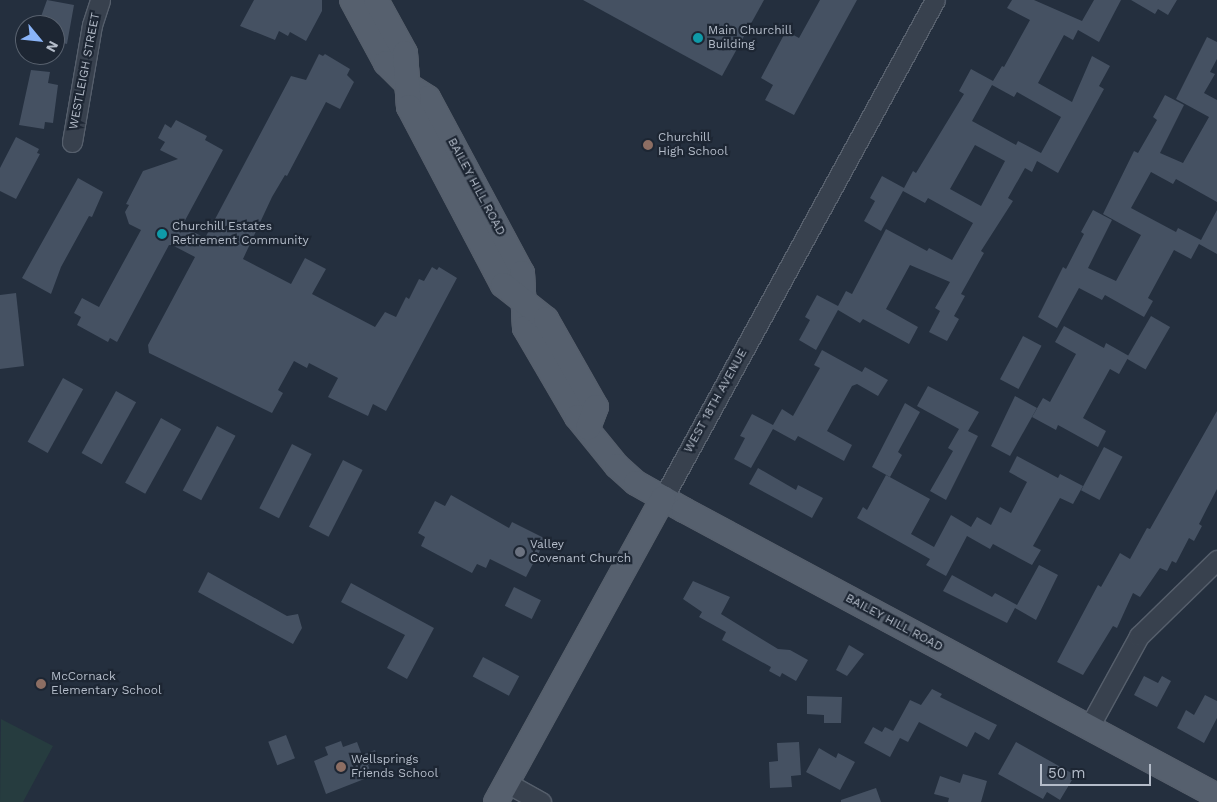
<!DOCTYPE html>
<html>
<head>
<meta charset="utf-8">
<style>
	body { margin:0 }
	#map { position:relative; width:1217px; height:802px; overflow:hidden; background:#242f3e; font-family:"Work Sans",sans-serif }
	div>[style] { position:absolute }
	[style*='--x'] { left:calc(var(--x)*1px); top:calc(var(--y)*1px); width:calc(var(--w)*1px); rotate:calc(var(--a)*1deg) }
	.green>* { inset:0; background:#263c3f }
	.building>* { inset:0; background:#455162; transform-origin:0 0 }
	.roads { filter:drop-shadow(1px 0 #565f6c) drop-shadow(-1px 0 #565f6c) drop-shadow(0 1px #565f6c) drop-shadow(0 -1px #565f6c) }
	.minor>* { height:19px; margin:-9.5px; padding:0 9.5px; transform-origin:9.5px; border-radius:9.5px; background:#38414e }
	.major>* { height:24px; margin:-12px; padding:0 12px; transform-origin:12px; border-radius:12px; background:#56606e }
	.dots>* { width:14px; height:14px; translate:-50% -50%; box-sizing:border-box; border:2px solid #1d2633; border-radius:50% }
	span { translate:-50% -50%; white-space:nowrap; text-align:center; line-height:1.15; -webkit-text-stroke:4.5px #1d2633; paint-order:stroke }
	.poi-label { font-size:12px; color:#b4bcc9 }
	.left { translate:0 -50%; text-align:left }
	.street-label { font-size:12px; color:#b4bcc9 }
	.north { position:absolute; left:15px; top:15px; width:50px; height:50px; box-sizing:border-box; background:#1d2633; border:1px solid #59626f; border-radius:50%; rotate:118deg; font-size:14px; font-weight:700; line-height:20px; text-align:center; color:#b4bcc9 }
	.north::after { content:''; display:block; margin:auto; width:18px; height:22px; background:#8ab4f8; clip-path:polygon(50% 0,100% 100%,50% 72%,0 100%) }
	.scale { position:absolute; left:1040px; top:764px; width:111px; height:22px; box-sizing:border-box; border:2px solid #b4bcc9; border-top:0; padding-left:6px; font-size:15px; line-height:18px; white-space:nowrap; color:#b4bcc9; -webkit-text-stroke:4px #1d2633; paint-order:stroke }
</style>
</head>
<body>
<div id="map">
	<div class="green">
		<div style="clip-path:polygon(1px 719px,53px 746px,23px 802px,0 802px)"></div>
	</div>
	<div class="building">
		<div style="clip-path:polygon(47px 0,74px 5px,67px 44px,55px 41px,55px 25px,38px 25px)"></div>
		<div style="clip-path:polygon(254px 0,322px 0,322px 11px,306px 41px,290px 32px,288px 36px,279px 31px,275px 40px,240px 26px)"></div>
		<div style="clip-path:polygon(583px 0,764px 0,722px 76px)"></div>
		<div style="clip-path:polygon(820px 0,857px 0,794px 115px,765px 100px,773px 85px,761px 78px,786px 31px,799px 38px)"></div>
		<div style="clip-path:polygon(evenodd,1012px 0,1034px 0,1082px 21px,1094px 0,1121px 0,1099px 42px,1078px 30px,1073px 40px,1064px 35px,1038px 83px,1072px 102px,1092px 56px,1110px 66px,1099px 86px,1104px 89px,1058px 173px,1037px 161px,1032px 172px,1025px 168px,1008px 198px,1013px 201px,981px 251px,984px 253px,961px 294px,965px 296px,954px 316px,959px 319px,947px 341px,929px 332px,940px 311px,935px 308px,950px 282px,910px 265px,886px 309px,918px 327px,909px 344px,863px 319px,860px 323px,838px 310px,816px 350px,799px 340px,810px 320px,805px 317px,817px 295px,838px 306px,846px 291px,852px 294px,886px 229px,927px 251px,929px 248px,952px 260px,973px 223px,928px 198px,925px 203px,903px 191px,881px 231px,864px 221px,875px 201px,870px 198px,882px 176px,904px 188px,913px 171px,916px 173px,964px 94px,959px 91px,971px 69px,993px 81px,1002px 66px,1004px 67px,1030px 20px,1007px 8px,1012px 0,992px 85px,1014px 97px,1017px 92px,1061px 117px,1041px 153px,1018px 141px,1016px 145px,972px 121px,992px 85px,1012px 0,975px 145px,1005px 161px,981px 206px,950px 189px,975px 145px)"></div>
		<div style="clip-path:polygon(1131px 0,1177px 0,1168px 15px,1158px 9px,1155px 14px)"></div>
		<div style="clip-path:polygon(1207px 37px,1217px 42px,1217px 59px,1210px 72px,1215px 74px,1204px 93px,1217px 100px,1217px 202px,1176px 179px,1173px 184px,1151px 172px,1131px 208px,1176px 232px,1178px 228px,1201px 240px,1217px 210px,1217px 254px,1199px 244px,1191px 259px,1174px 250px,1148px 298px,1153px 301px,1144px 317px,1105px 295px,1102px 300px,1079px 288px,1057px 328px,1038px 317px,1063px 267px,1066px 269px,1084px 234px,1081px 232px,1093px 210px,1112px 220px,1088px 268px,1116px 281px,1141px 235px,1103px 214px,1134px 151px,1138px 153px,1157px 120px,1153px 117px,1165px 95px,1184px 105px,1160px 153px,1183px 163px,1209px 117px,1176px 99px)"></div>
		<div style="clip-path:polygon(319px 54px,323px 56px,325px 54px,350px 69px,347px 75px,354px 82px,340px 109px,326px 102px,287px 176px,285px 175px,272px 197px,243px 259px,291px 284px,305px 258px,326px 269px,312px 294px,375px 327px,385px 312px,396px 317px,406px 297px,409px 299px,419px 279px,424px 281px,432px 267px,437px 270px,439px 267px,457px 278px,386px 411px,373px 404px,368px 416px,328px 397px,338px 378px,309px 363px,307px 368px,294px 361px,278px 390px,283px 393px,272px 413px,149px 353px,148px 345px,195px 257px,172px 245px,169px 245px,117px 342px,110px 338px,108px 342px,77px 325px,81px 317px,74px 313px,82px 298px,99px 307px,141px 230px,129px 224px,125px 212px,129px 205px,126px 204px,143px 171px,178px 159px,160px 150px,165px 142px,158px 138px,165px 124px,171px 128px,176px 120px,207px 136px,205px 140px,223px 150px,182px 226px,205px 238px,291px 76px,306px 80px)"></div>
		<div style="clip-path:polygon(31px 70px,50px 72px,48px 83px,58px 85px,53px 123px,45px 122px,44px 129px,19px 125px)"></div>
		<div style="clip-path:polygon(16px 137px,39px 149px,37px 153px,40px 154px,16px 199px,0 191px,0 168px)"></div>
		<div style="clip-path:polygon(78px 178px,103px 192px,92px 217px,89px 216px,61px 267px,51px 294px,22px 278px)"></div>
		<div style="clip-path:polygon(16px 293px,24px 366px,0 369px,0 295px)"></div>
		<div style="left:1151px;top:316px;width:22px;height:49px;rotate:30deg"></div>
		<div style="clip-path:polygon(1064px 326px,1104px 348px,1106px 343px,1129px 356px,1119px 374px,1110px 369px,1083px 418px,1106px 431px,1098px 447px,1058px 425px,1056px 430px,1032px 417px,1043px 398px,1050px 402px,1076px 354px,1055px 342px)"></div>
		<div style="left:1023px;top:336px;width:21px;height:49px;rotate:28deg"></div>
		<div style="clip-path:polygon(822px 350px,862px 372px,865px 367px,888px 380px,878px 396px,857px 384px,852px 386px,827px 431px,852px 445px,844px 461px,798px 436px,795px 441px,773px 429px,751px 468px,734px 459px,745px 438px,740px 436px,752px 414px,773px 425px,782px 409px,793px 416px,820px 368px,814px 365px)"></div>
		<div style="left:63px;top:378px;width:23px;height:73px;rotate:29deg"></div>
		<div style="clip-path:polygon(928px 386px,979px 412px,968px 431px,978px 436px,946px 500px,930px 491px,953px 451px,948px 448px,959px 429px,917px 406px)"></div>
		<div style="left:116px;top:391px;width:23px;height:71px;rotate:29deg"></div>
		<div style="clip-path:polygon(1015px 396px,1037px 408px,1010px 456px,991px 446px)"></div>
		<div style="clip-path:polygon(905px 403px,920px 412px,898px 452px,902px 455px,890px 477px,872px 467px)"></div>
		<div style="clip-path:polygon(1217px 411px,1217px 489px,1199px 524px,1202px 526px,1194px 541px,1189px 538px,1176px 563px,1172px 561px,1167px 571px,1160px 568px,1140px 597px,1133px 593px,1117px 628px,1113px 626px,1083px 675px,1057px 662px,1098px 585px,1101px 587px,1120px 553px,1130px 559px,1147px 528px,1150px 529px)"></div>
		<div style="left:161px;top:418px;width:23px;height:74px;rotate:29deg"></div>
		<div style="left:217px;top:426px;width:21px;height:73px;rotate:28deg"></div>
		<div style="left:292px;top:444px;width:22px;height:72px;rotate:27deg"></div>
		<div style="left:1104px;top:447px;width:21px;height:49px;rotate:28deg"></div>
		<div style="clip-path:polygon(1017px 456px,1058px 478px,1060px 474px,1083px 486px,1073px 504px,1060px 498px,1033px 546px,1041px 550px,1032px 565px,993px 544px,990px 549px,967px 536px,946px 576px,926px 565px,930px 559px,857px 518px,863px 507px,867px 510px,886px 475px,930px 499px,911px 534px,934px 547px,951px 515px,971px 527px,977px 517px,991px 525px,1000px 507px,1011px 513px,1027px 482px,1009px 472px)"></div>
		<div style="left:343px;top:460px;width:22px;height:75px;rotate:27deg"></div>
		<div style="clip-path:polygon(758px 468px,796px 490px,798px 485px,823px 498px,812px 518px,749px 484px)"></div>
		<div style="clip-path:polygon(451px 495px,509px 528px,512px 522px,546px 539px,526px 577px,490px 559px,486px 568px,477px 564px,472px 573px,421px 546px,425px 537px,418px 533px,435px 501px,445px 506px)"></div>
		<div style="clip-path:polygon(1039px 565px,1058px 575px,1036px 620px,1015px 608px,1007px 623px,943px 591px,952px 575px,992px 597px,995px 593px,1017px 605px)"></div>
		<div style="clip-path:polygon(208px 572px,287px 616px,298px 614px,302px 628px,293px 644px,198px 592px)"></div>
		<div style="clip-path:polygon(693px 581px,730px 597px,721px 614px,778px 649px,790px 650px,808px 660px,796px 681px,782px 673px,780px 677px,769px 671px,771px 667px,722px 640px,726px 632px,699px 617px,702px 612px,683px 599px)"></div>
		<div style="clip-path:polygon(351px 583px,434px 628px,407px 679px,387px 668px,405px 635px,341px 602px)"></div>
		<div style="left:514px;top:587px;width:30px;height:21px;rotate:26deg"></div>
		<div style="clip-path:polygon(849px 645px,864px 654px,847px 676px,836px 670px)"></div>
		<div style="left:483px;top:657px;width:41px;height:22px;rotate:28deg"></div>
		<div style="clip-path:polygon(1144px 676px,1158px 683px,1162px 676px,1171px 681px,1157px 707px,1134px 695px)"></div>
		<div style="clip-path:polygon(932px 689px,942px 694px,940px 697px,997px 725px,989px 740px,975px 732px,967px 747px,919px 722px,908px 742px,900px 738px,890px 757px,864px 743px,873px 727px,882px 732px,885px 727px,893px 731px,910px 700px,921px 705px)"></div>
		<div style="clip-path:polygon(1205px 695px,1217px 701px,1217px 718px,1204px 743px,1177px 728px,1186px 710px,1194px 715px)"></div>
		<div style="clip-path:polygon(807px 696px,842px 697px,841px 723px,824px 723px,824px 715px,807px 714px)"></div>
		<div style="left:286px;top:735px;width:25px;height:19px;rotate:69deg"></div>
		<div style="clip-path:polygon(341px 741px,343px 747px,357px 742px,362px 755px,375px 750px,379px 761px,368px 765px,372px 776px,326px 794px,314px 761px,328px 755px,325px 747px)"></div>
		<div style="clip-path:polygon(799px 742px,801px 775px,791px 776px,792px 787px,770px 788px,769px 762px,778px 761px,777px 743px)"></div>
		<div style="clip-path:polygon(1016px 742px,1075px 775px,1060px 800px,1047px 792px,1043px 799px,998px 774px)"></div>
		<div style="clip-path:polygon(819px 748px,836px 758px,838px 753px,855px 762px,840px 790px,806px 772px)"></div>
		<div style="clip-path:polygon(963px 774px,987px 781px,981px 802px,948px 802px,949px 798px,934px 794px,940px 776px,960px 783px)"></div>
		<div style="clip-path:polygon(876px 788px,881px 802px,841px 802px,841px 800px)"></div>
	</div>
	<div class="roads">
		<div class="minor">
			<div style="--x:72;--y:142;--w:119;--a:-80.3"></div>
			<div style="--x:92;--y:25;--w:26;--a:-72"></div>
			<div style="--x:663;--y:498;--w:567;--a:-61.36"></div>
			<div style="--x:1089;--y:727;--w:104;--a:-61.2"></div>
			<div style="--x:1139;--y:636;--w:109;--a:-44.3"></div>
			<div style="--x:507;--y:783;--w:39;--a:29"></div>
		</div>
		<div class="major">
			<div style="--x:352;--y:0;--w:72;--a:61.6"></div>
			<div style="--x:386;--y:63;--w:33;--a:45"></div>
			<div style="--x:409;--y:86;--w:22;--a:32"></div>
			<div style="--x:428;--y:98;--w:199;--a:61.8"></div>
			<div style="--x:522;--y:273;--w:55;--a:86.9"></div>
			<div style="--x:525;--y:328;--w:103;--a:59.7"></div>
			<div style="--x:577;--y:417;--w:63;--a:50.8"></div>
			<div style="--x:617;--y:466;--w:25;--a:42"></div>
			<div style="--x:636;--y:483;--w:55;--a:29.4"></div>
			<div style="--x:684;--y:510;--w:605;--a:28.22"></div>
			<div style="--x:376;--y:0;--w:60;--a:61.3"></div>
			<div style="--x:405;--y:53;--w:54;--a:85.8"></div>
			<div style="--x:409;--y:107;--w:201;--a:62.2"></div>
			<div style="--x:503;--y:285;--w:55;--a:38.3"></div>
			<div style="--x:546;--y:319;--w:101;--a:60.4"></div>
			<div style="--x:596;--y:407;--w:22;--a:111"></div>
			<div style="--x:496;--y:802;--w:347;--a:-61.2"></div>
		</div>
	</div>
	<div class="dots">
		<div style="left:698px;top:38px;background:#0f9aa8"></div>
		<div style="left:648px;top:145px;background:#8d6e63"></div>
		<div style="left:162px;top:234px;background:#0f9aa8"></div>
		<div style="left:520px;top:552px;background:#6b7280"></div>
		<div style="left:41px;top:684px;background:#8d6e63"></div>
		<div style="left:341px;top:767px;background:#8d6e63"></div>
	</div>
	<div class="poi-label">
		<span class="left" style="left:708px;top:38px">Main Churchill<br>Building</span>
		<span class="left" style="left:658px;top:145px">Churchill<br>High School</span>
		<span class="left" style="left:172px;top:234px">Churchill Estates<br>Retirement Community</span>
		<span class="left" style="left:530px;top:552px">Valley<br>Covenant Church</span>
		<span class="left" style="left:51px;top:684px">McCornack<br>Elementary School</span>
		<span class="left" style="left:351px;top:767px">Wellsprings<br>Friends School</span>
	</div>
	<div class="street-label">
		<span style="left:85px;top:71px;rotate:-79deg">WESTLEIGH STREET</span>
		<span style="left:476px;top:187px;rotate:62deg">BAILEY HILL ROAD</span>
		<span style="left:716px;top:401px;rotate:-61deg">WEST 18TH AVENUE</span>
		<span style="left:894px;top:623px;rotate:28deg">BAILEY HILL ROAD</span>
	</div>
	<div class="north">N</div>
	<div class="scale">50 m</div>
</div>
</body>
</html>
